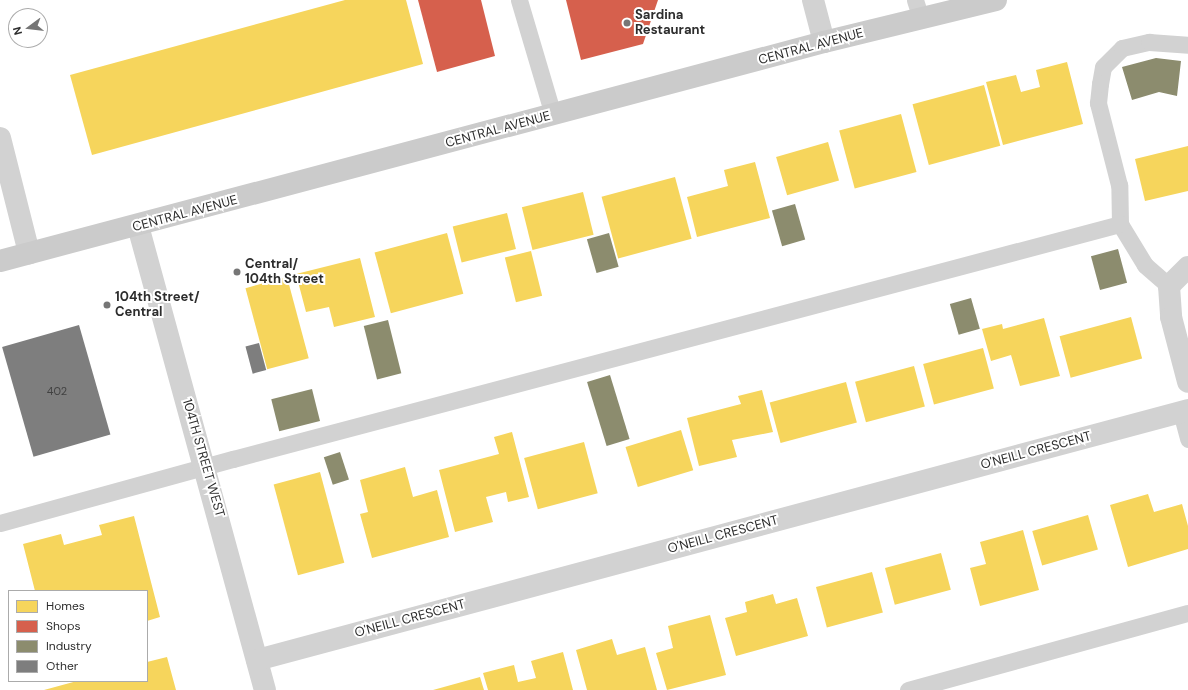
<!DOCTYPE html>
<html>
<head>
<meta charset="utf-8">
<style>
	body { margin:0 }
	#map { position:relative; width:1188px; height:690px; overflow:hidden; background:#fff; font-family:"DM Sans",sans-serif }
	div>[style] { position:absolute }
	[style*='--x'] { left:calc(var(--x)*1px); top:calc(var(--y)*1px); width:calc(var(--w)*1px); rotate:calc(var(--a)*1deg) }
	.homes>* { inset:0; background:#f6d55c; transform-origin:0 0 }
	.shops>* { inset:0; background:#d6604d }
	.industry>* { inset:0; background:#8c8c6e; transform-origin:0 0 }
	.building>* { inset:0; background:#7e7e7e; transform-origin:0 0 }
	.lane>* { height:17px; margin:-8.5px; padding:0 8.5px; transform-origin:8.5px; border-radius:8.5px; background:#d2d2d2 }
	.street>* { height:22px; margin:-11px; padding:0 11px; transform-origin:11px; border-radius:11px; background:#d2d2d2 }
	.secondary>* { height:22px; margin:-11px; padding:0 11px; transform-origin:11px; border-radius:11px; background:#cbcbcb }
	.dots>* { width:11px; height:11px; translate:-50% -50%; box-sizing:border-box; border:2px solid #fff; border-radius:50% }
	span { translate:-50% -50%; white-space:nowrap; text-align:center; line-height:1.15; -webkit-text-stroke:4px #fff; paint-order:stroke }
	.number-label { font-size:11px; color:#414141 }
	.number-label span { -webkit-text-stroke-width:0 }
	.poi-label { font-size:13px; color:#2d2d2d; font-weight:700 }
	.left { translate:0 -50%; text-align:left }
	.street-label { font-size:13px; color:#2d2d2d }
	.legend { position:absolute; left:8px; top:590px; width:140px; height:92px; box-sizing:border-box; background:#fff; border:1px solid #ababab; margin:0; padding:5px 7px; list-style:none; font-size:12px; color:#2d2d2d }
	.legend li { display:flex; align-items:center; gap:8px; height:20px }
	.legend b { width:20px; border:1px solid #ababab }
	.north { position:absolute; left:8px; top:8px; width:40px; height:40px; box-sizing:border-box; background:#fff; border:1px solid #ababab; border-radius:50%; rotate:255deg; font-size:11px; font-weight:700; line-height:16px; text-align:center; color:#2d2d2d }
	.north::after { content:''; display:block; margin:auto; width:14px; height:18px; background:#767676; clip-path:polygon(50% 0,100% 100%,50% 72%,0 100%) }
</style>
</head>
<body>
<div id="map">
	<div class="homes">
		<div style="clip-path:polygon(345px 0,406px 0,423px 64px,92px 155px,70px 75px)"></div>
		<div style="clip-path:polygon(1067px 62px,1083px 124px,1003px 145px,986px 82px,1016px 75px,1021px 92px,1040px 87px,1036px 70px)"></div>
		<div style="left:984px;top:85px;width:63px;height:74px;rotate:75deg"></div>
		<div style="left:901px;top:114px;width:60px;height:64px;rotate:75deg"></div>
		<div style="left:828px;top:142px;width:40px;height:54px;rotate:74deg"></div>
		<div style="clip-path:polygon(1188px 146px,1188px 191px,1145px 201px,1135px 159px)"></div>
		<div style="clip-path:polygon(755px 162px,770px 218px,697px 237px,687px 197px,728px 186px,724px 170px)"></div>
		<div style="left:675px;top:177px;width:64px;height:76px;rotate:75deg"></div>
		<div style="left:583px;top:192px;width:44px;height:63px;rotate:76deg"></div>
		<div style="left:507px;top:213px;width:37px;height:56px;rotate:76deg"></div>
		<div style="left:447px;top:233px;width:63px;height:75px;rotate:75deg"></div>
		<div style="left:531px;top:251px;width:46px;height:27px;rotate:76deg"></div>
		<div style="clip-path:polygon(360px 258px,375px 317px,334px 327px,329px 307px,306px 312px,296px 274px)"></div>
		<div style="left:287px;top:277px;width:84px;height:43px;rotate:75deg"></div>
		<div style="left:1131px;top:317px;width:43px;height:74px;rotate:75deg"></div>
		<div style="clip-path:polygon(1044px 318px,1060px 376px,1020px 386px,1011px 355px,991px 361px,982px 329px,1002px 324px,1003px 329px)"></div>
		<div style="left:983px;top:348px;width:42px;height:62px;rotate:75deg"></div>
		<div style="left:914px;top:366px;width:42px;height:61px;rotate:75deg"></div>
		<div style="left:846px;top:382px;width:42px;height:79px;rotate:75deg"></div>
		<div style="clip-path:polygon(762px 390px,773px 432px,732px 440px,737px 457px,699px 466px,687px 418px,741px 404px,738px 396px)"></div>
		<div style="left:681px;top:430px;width:42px;height:58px;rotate:73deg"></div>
		<div style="clip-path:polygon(512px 432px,529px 497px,508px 502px,506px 492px,486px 497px,493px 522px,455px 532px,439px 470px,499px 454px,494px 437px)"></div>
		<div style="left:584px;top:442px;width:53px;height:62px;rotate:75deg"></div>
		<div style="clip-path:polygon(405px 467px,413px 497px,437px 490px,449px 537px,372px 558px,360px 514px,368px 512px,360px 480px)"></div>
		<div style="left:320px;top:472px;width:94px;height:48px;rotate:75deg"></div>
		<div style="clip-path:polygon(1148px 494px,1154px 512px,1182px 504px,1188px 526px,1188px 549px,1128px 567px,1110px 505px)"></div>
		<div style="left:1088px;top:515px;width:36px;height:58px;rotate:74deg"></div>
		<div style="clip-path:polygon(134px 516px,160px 617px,147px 621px,147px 591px,35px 591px,23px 544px,61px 534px,64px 545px,102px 535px,99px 525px)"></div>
		<div style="clip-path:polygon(1023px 530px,1039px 590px,980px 606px,970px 568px,986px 564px,980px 542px)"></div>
		<div style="left:941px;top:553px;width:38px;height:58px;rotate:75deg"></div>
		<div style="left:872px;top:572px;width:42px;height:58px;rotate:75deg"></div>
		<div style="clip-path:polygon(773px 594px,776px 604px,797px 598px,808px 636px,736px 656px,725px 618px,747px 612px,745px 602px)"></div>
		<div style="clip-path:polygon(710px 615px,726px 675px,667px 690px,656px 653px,673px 648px,668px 626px)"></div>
		<div style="clip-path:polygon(612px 639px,617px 655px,645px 647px,657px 690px,587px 690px,576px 650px)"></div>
		<div style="clip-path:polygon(563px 652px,573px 690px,488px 690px,483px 673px,514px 665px,518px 682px,536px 678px,531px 661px)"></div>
		<div style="clip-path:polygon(167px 657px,176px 690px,44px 690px,77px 681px,147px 681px,147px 662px)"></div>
		<div style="clip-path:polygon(480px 677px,484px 690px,433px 690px)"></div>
	</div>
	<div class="shops">
		<div style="clip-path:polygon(418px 0,481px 0,495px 56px,437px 72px)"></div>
		<div style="clip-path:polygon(566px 0,658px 0,643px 44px,581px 60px)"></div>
	</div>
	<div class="industry">
		<div style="clip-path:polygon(1156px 58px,1181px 61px,1177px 96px,1159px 92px,1132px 100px,1122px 67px)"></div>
		<div style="left:795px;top:204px;width:37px;height:24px;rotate:74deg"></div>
		<div style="left:609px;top:233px;width:35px;height:23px;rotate:74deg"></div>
		<div style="left:1118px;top:249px;width:35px;height:28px;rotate:75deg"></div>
		<div style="left:971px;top:298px;width:32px;height:22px;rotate:74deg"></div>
		<div style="left:388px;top:320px;width:55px;height:25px;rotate:76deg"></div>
		<div style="left:610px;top:375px;width:67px;height:24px;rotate:73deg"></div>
		<div style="left:312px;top:389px;width:33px;height:42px;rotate:76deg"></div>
		<div style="left:340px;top:452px;width:29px;height:17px;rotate:72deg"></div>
	</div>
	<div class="building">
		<div style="left:79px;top:325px;width:114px;height:80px;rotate:74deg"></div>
		<div style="left:259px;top:343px;width:28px;height:14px;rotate:75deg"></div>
	</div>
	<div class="lane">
		<div style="--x:519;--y:0;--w:120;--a:73.5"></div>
		<div style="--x:915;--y:0;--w:19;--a:72"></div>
		<div style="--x:1169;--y:286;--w:32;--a:-139"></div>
		<div style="--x:1145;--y:265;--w:48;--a:-121.4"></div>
		<div style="--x:1120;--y:224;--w:39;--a:-91"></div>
		<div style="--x:1119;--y:185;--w:85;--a:-104.4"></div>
		<div style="--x:1098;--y:103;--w:19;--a:-84"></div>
		<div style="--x:1100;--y:84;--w:17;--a:-80"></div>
		<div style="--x:1103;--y:67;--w:27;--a:-45"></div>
		<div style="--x:1122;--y:48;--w:28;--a:-13"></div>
		<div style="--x:1149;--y:42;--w:39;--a:4"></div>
		<div style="--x:1181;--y:412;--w:28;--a:75"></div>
		<div style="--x:0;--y:523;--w:242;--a:-15.4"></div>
		<div style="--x:233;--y:459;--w:918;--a:-14.84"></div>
		<div style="--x:908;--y:690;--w:290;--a:-15.4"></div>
	</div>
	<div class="street">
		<div style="--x:813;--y:0;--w:43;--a:75.3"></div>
		<div style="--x:0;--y:138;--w:119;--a:75.8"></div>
		<div style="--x:138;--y:226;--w:481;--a:74.7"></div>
		<div style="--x:1188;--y:267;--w:27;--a:135"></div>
		<div style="--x:1169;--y:286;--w:31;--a:86"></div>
		<div style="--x:1171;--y:317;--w:67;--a:75.3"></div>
		<div style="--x:257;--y:660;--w:964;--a:-15.03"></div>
	</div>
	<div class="secondary">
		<div style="--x:0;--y:261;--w:853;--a:-14.88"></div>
		<div style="--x:824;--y:42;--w:177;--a:-13.7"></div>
	</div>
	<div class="dots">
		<div style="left:627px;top:23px;background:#767676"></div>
		<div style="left:237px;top:272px;background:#767676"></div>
		<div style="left:107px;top:305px;background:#767676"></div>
	</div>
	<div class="number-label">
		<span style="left:57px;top:391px">402</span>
	</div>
	<div class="poi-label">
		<span class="left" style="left:635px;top:23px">Sardina<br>Restaurant</span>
		<span class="left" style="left:245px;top:272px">Central/<br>104th Street</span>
		<span class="left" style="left:115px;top:305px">104th Street/<br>Central</span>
	</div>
	<div class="street-label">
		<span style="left:811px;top:47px;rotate:-15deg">CENTRAL AVENUE</span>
		<span style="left:498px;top:130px;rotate:-15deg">CENTRAL AVENUE</span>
		<span style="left:185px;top:214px;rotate:-15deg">CENTRAL AVENUE</span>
		<span style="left:1036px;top:451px;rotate:-15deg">O'NEILL CRESCENT</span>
		<span style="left:203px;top:458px;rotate:74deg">104TH STREET WEST</span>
		<span style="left:723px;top:535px;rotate:-15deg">O'NEILL CRESCENT</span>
		<span style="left:410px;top:619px;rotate:-15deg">O'NEILL CRESCENT</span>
	</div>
	<ul class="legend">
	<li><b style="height:11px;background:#f6d55c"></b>Homes</li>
	<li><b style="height:11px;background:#d6604d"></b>Shops</li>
	<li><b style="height:11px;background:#8c8c6e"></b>Industry</li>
	<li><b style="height:11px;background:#7e7e7e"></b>Other</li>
	</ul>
	<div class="north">N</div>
</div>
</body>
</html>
